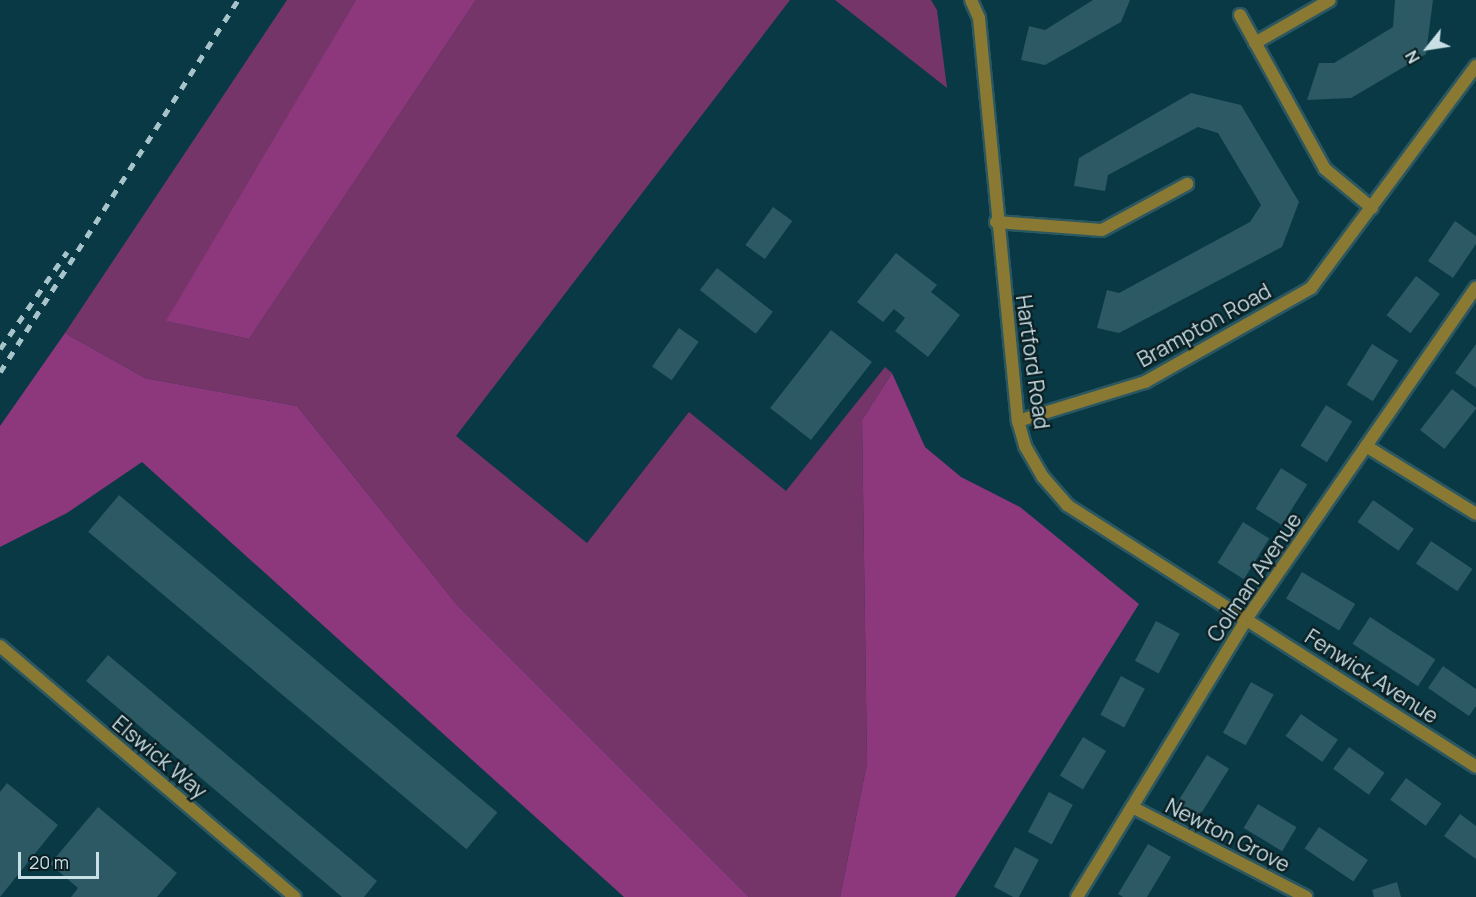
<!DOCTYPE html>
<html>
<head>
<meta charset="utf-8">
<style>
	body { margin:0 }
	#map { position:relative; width:1476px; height:897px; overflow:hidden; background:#083944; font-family:Manrope,sans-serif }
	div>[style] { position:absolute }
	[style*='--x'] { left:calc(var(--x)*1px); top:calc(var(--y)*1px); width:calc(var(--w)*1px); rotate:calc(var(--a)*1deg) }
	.green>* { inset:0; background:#763569 }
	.forest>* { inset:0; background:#8d377d }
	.building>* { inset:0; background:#2c5963; transform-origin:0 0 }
	.roads { filter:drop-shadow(2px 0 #2b5761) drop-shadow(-2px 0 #2b5761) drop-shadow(0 2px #2b5761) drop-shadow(0 -2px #2b5761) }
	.minor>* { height:12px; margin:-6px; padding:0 6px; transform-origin:6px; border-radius:6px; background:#8a7933 }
	.rail>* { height:4.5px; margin-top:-2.25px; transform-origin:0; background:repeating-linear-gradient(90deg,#a8c4cb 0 8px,transparent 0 16px) }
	span { translate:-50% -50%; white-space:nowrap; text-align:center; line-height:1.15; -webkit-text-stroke:4.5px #0b1e22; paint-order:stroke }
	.street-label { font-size:21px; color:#c8dfe6 }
	.north { position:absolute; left:1398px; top:18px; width:60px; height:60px; -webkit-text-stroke:4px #0b1e22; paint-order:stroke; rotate:240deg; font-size:16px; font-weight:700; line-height:24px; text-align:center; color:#c8dfe6 }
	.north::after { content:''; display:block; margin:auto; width:21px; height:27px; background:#c8dfe6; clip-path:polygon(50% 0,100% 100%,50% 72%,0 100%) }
	.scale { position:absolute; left:18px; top:852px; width:81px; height:27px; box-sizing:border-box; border:3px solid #c8dfe6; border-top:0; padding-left:8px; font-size:18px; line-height:21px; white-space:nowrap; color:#c8dfe6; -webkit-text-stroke:4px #0b1e22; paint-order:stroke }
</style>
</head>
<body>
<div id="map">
	<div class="green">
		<div style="clip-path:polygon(287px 0,356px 0,167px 321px,249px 339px,476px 0,790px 0,456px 436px,587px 543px,689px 412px,786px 491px,885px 367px,892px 373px,862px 420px,867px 763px,840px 897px,749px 897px,458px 606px,297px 406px,145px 378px,65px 333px)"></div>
		<div style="clip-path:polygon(835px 0,931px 0,937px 10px,947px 88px)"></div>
	</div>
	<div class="forest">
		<div style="clip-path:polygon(356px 0,476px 0,249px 339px,166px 321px)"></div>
		<div style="clip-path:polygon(65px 333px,145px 378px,297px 406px,458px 606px,749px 897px,624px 897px,142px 462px,67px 513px,0 547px,0 426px)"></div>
		<div style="clip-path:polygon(892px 373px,925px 447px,961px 477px,1020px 507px,1139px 604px,955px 897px,840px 897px,867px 763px,862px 420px)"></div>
	</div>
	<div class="building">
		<div style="clip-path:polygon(1093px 0,1130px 0,1121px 22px,1045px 65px,1021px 60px,1029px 26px,1045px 30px)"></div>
		<div style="clip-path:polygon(1395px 0,1433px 0,1426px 54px,1351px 98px,1307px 100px,1319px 63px,1334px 63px,1393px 27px)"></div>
		<div style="clip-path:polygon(1191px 93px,1241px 105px,1299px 202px,1282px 247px,1119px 333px,1097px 328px,1107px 290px,1119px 293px,1250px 222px,1261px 205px,1218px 133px,1198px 127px,1108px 175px,1105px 191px,1074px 186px,1079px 158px)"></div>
		<div style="left:773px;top:207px;width:24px;height:47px;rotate:36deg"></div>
		<div style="clip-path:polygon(1455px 221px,1476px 236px,1476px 244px,1453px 278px,1428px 261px)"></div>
		<div style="clip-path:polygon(896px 253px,937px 285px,931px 292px,960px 315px,928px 357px,895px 331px,905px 318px,894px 309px,883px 322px,857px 302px)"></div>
		<div style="left:717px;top:268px;width:71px;height:28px;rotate:38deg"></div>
		<div style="left:1416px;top:276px;width:30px;height:49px;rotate:37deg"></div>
		<div style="left:679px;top:328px;width:24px;height:47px;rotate:35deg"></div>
		<div style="left:831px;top:330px;width:52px;height:99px;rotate:38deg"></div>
		<div style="left:1372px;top:344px;width:31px;height:48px;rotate:32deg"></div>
		<div style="clip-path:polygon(1476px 344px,1476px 388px,1455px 373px)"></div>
		<div style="left:1452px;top:389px;width:31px;height:52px;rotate:38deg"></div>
		<div style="left:1326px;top:405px;width:31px;height:48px;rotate:32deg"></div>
		<div style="left:1281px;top:468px;width:31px;height:48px;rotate:32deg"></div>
		<div style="left:119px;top:495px;width:494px;height:48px;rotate:40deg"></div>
		<div style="left:1373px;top:500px;width:50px;height:27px;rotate:35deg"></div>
		<div style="left:1243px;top:522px;width:31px;height:48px;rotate:32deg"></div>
		<div style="left:1431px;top:541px;width:50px;height:27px;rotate:34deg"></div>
		<div style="left:1302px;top:572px;width:62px;height:31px;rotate:31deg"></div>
		<div style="left:1370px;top:617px;width:78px;height:32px;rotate:33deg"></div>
		<div style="left:1156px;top:621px;width:27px;height:45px;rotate:28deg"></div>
		<div style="clip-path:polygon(108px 655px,377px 881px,364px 897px,342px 897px,86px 681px)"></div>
		<div style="clip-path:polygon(1443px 666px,1476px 689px,1476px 706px,1469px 716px,1428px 688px)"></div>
		<div style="left:1121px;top:676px;width:27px;height:44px;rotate:28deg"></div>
		<div style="left:1251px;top:682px;width:26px;height:58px;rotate:29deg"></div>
		<div style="left:1301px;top:714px;width:45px;height:27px;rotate:35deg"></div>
		<div style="left:1083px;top:737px;width:27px;height:45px;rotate:31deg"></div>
		<div style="left:1349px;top:747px;width:44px;height:27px;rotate:36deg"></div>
		<div style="left:1207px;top:755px;width:26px;height:59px;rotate:32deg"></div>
		<div style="left:1406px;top:778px;width:44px;height:27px;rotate:36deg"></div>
		<div style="clip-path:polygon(7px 783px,58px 825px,0 897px,0 792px)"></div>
		<div style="left:1049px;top:792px;width:27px;height:45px;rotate:28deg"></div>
		<div style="left:1258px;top:804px;width:45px;height:28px;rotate:31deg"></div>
		<div style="clip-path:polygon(98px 807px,177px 873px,157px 897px,71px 897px,78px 888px,50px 864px)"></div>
		<div style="clip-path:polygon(1460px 814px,1476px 826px,1476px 859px,1444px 836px)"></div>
		<div style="left:1319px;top:827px;width:59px;height:26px;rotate:34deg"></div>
		<div style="clip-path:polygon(1148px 844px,1171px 857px,1147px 897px,1123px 897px,1118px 894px)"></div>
		<div style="left:1015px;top:847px;width:27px;height:45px;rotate:28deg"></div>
		<div style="clip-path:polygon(1397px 882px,1401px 897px,1374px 897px,1372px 890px)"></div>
	</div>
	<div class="roads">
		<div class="minor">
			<div style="--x:971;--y:0;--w:20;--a:66"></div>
			<div style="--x:979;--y:18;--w:405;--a:84.5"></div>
			<div style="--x:1018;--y:421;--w:26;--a:74"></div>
			<div style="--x:1025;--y:446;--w:36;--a:60"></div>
			<div style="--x:1043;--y:477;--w:37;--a:49"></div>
			<div style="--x:1067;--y:505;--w:486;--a:32.6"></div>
			<div style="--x:1240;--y:15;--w:176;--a:61.1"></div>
			<div style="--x:1325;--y:169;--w:61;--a:39.7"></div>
			<div style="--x:1255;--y:43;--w:86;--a:-29.8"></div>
			<div style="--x:996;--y:222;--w:106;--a:4.3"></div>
			<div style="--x:1102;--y:230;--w:97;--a:-28.4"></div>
			<div style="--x:1018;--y:421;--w:133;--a:-17.1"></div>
			<div style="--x:1145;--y:382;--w:191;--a:-29.5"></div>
			<div style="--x:1311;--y:288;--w:277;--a:-53.4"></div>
			<div style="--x:1366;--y:446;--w:129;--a:31.7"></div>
			<div style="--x:0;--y:646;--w:387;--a:40.4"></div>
			<div style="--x:1132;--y:807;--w:196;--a:27.3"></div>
			<div style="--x:1077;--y:897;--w:327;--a:-58.6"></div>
			<div style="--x:1247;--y:618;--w:402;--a:-55.3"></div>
		</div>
	</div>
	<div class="rail">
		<div style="--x:0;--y:349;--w:118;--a:-55.4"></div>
		<div style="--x:0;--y:372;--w:442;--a:-57.4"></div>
	</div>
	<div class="street-label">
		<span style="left:1204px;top:325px;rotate:-29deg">Brampton Road</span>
		<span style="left:1033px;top:362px;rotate:82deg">Hartford Road</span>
		<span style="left:1254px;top:577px;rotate:-56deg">Colman Avenue</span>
		<span style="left:1372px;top:676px;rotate:33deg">Fenwick Avenue</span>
		<span style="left:160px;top:757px;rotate:40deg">Elswick Way</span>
		<span style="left:1228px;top:835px;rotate:27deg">Newton Grove</span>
	</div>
	<div class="north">N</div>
	<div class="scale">20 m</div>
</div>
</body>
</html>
